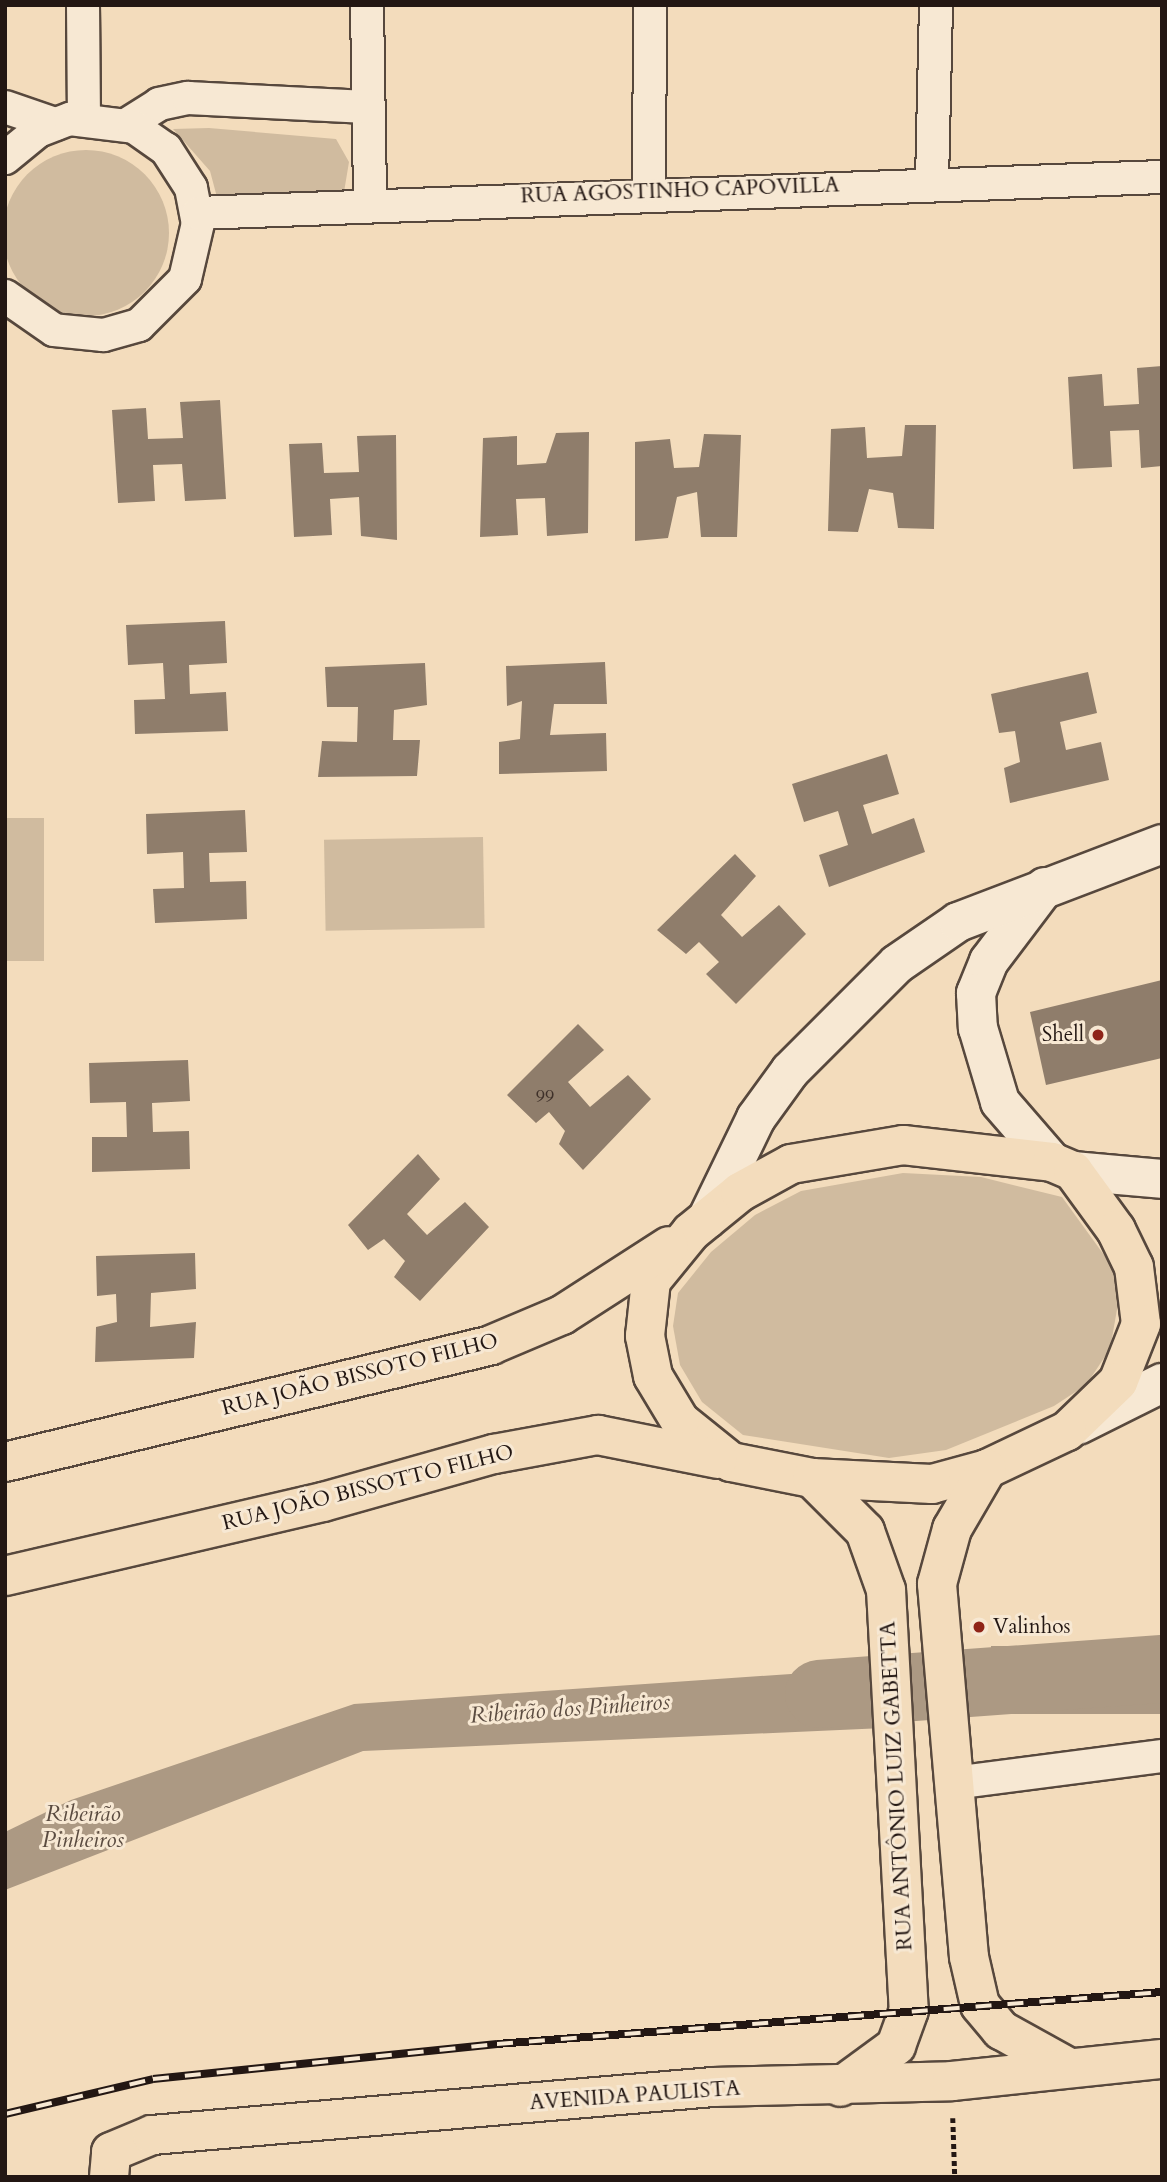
<!DOCTYPE html>
<html>
<head>
<meta charset="utf-8">
<style>
	body { margin:0 }
	#map { position:relative; width:1167px; height:2182px; overflow:hidden; background:#f3dcbc; font-family:Cardo,serif }
	div>[style] { position:absolute }
	[style*='--x'] { left:calc(var(--x)*1px); top:calc(var(--y)*1px); width:calc(var(--w)*1px); rotate:calc(var(--a)*1deg) }
	.green>* { inset:0; background:#d0bb9f; transform-origin:0 0 }
	.round { border-radius:50% }
	.water>* { inset:0; background:#ac9983; transform-origin:0 0 }
	.river>* { height:68px; margin:-34px; padding:0 34px; transform-origin:34px; border-radius:34px; background:#ac9983 }
	.building>* { inset:0; background:#8f7d6b }
	.path>* { height:4.5px; margin-top:-2.25px; transform-origin:0; background:repeating-linear-gradient(90deg,#231713 0 5px,transparent 0 8.5px) }
	.roads { filter:drop-shadow(2px 0 #57483d) drop-shadow(-2px 0 #57483d) drop-shadow(0 2px #57483d) drop-shadow(0 -2px #57483d) }
	.street>* { height:32px; margin:-16px; padding:0 16px; transform-origin:16px; border-radius:16px; background:#f7e8d3 }
	.secondary>* { height:38px; margin:-19px; padding:0 19px; transform-origin:19px; border-radius:19px; background:#f7e8d3 }
	.primary>* { height:38px; margin:-19px; padding:0 19px; transform-origin:19px; border-radius:19px; background:#f3dcbc }
	.rail>* { height:8px; margin-top:-4px; transform-origin:0; background:repeating-linear-gradient(90deg,#f7e8d3 0 16px,#231713 0 32px); box-sizing:border-box; border-block:2px solid #231713 }
	.dots>* { width:19px; height:19px; translate:-50% -50%; box-sizing:border-box; border:4px solid #f7e8d3; border-radius:50% }
	span { translate:-50% -50%; white-space:nowrap; text-align:center; line-height:1.15; -webkit-text-stroke:6px #f7e8d3; paint-order:stroke }
	.number-label { font-size:18px; color:#3e3029 }
	.number-label span { -webkit-text-stroke-width:0 }
	.street-label { font-size:21px; color:#231713 }
	.poi-label { font-size:21px; color:#231713 }
	.right { translate:-100% -50%; text-align:right }
	.left { translate:0 -50%; text-align:left }
	.water-label { font-size:23px; color:#5a4b40; font-style:italic }
	.frame { position:absolute; inset:0; border:7px solid #231713; pointer-events:none }
</style>
</head>
<body>
<div id="map">
	<div class="green">
		<div style="clip-path:polygon(209px 128px,336px 139px,349px 162px,344px 192px,218px 201px,210px 171px,173px 129px)"></div>
		<div class="round" style="left:3px;top:150px;width:166px;height:166px"></div>
		<div style="left:5px;top:818px;width:39px;height:143px"></div>
		<div style="left:483px;top:837px;width:91px;height:159px;rotate:89deg"></div>
		<div style="clip-path:polygon(903px 1173px,981px 1177px,1062px 1197px,1112px 1266px,1118px 1304px,1110px 1349px,1086px 1385px,1054px 1406px,946px 1450px,889px 1458px,743px 1435px,702px 1402px,680px 1365px,673px 1326px,678px 1293px,711px 1252px,755px 1215px,801px 1191px)"></div>
	</div>
	<div class="water">
		<div style="left:1162px;top:1646px;width:68px;height:171px;rotate:90deg"></div>
		<div style="clip-path:polygon(878px 1668px,884px 1728px,363px 1751px,5px 1890px,5px 1832px,71px 1800px,354px 1704px)"></div>
	</div>
	<div class="river">
		<div style="--x:819;--y:1694;--w:344;--a:-4.2"></div>
	</div>
	<div class="building">
		<div style="clip-path:polygon(1162px 366px,1162px 466px,1141px 468px,1139px 430px,1110px 431px,1112px 467px,1073px 469px,1068px 377px,1102px 374px,1104px 406px,1139px 404px,1137px 368px)"></div>
		<div style="clip-path:polygon(220px 400px,226px 499px,185px 501px,182px 464px,153px 465px,155px 501px,118px 503px,112px 410px,146px 408px,148px 439px,183px 438px,180px 402px)"></div>
		<div style="clip-path:polygon(905px 425px,936px 425px,934px 529px,898px 528px,893px 493px,869px 489px,858px 532px,828px 531px,831px 429px,865px 427px,867px 458px,902px 456px)"></div>
		<div style="clip-path:polygon(589px 432px,588px 533px,547px 536px,545px 498px,516px 499px,518px 535px,480px 537px,483px 438px,517px 436px,517px 465px,546px 463px,556px 433px)"></div>
		<div style="clip-path:polygon(704px 434px,741px 435px,737px 537px,701px 537px,697px 492px,677px 497px,668px 538px,635px 541px,635px 442px,670px 439px,674px 468px,699px 467px)"></div>
		<div style="clip-path:polygon(396px 435px,397px 540px,361px 536px,359px 497px,330px 499px,332px 535px,294px 537px,289px 444px,322px 443px,324px 473px,359px 472px,357px 436px)"></div>
		<div style="clip-path:polygon(225px 621px,227px 663px,189px 665px,190px 694px,226px 692px,228px 731px,135px 734px,134px 700px,165px 699px,163px 663px,128px 665px,126px 625px)"></div>
		<div style="clip-path:polygon(605px 662px,607px 704px,554px 704px,550px 735px,606px 733px,607px 771px,499px 774px,499px 742px,520px 739px,522px 701px,507px 706px,506px 666px)"></div>
		<div style="clip-path:polygon(425px 663px,427px 705px,394px 710px,393px 740px,420px 740px,417px 776px,318px 777px,322px 741px,357px 742px,358px 707px,327px 707px,325px 667px)"></div>
		<div style="clip-path:polygon(1088px 672px,1097px 713px,1060px 722px,1066px 750px,1101px 742px,1109px 780px,1010px 803px,1004px 768px,1020px 762px,1015px 731px,999px 733px,991px 694px)"></div>
		<div style="clip-path:polygon(887px 754px,899px 794px,863px 805px,872px 834px,914px 818px,925px 852px,829px 887px,819px 855px,848px 845px,838px 811px,804px 822px,792px 784px)"></div>
		<div style="clip-path:polygon(245px 810px,247px 852px,209px 853px,210px 882px,246px 881px,247px 919px,155px 923px,153px 889px,184px 888px,183px 852px,147px 854px,146px 814px)"></div>
		<div style="clip-path:polygon(735px 854px,756px 876px,721px 915px,742px 937px,779px 905px,806px 934px,736px 1004px,706px 974px,719px 962px,699px 942px,686px 954px,657px 930px)"></div>
		<div style="clip-path:polygon(1162px 980px,1162px 1058px,1046px 1085px,1030px 1012px)"></div>
		<div style="clip-path:polygon(578px 1024px,604px 1050px,568px 1082px,590px 1107px,628px 1075px,651px 1099px,583px 1170px,559px 1144px,565px 1131px,549px 1112px,536px 1123px,507px 1095px)"></div>
		<div style="clip-path:polygon(188px 1060px,190px 1101px,152px 1103px,153px 1132px,189px 1131px,190px 1169px,92px 1172px,92px 1137px,127px 1137px,126px 1102px,90px 1103px,89px 1063px)"></div>
		<div style="clip-path:polygon(418px 1154px,440px 1179px,407px 1214px,427px 1235px,465px 1202px,489px 1227px,420px 1301px,394px 1277px,405px 1261px,384px 1239px,368px 1250px,348px 1225px)"></div>
		<div style="clip-path:polygon(195px 1253px,196px 1289px,151px 1293px,150px 1327px,196px 1322px,194px 1358px,95px 1362px,96px 1327px,117px 1322px,116px 1294px,97px 1296px,96px 1256px)"></div>
	</div>
	<div class="path">
		<div style="--x:953;--y:2118;--w:59;--a:88.1"></div>
	</div>
	<div class="roads">
		<div class="street">
			<div style="--x:83;--y:5;--w:114;--a:89.5"></div>
			<div style="--x:367;--y:5;--w:198;--a:89.1"></div>
			<div style="--x:5;--y:107;--w:53;--a:18.8"></div>
			<div style="--x:126;--y:125;--w:39;--a:-32"></div>
			<div style="--x:159;--y:104;--w:30;--a:-12"></div>
			<div style="--x:188;--y:98;--w:179;--a:2.9"></div>
			<div style="--x:5;--y:158;--w:43;--a:-39.3"></div>
			<div style="--x:38;--y:131;--w:34;--a:-21"></div>
			<div style="--x:70;--y:119;--w:64;--a:7.1"></div>
			<div style="--x:134;--y:127;--w:39;--a:35"></div>
			<div style="--x:166;--y:149;--w:46;--a:57.3"></div>
			<div style="--x:191;--y:188;--w:36;--a:79"></div>
			<div style="--x:198;--y:223;--w:57;--a:103.1"></div>
			<div style="--x:185;--y:279;--w:65;--a:135"></div>
			<div style="--x:139;--y:325;--w:37;--a:164"></div>
			<div style="--x:103;--y:335;--w:49;--a:-174.2"></div>
			<div style="--x:54;--y:330;--w:60;--a:-145.2"></div>
			<div style="--x:932;--y:181;--w:176;--a:-88.7"></div>
			<div style="--x:649;--y:193;--w:188;--a:-89.7"></div>
			<div style="--x:198;--y:213;--w:965;--a:-2.14"></div>
			<div style="--x:953;--y:1783;--w:211;--a:-7.4"></div>
		</div>
		<div class="secondary">
			<div style="--x:1045;--y:887;--w:93;--a:127.1"></div>
			<div style="--x:989;--y:961;--w:35;--a:112"></div>
			<div style="--x:976;--y:993;--w:35;--a:87"></div>
			<div style="--x:978;--y:1028;--w:77;--a:73.4"></div>
			<div style="--x:1000;--y:1102;--w:79;--a:49.1"></div>
			<div style="--x:1073;--y:1171;--w:89;--a:5.1"></div>
			<div style="--x:707;--y:1219;--w:112;--a:-64.1"></div>
			<div style="--x:756;--y:1118;--w:58;--a:-54.1"></div>
			<div style="--x:790;--y:1071;--w:151;--a:-45"></div>
			<div style="--x:897;--y:964;--w:74;--a:-34.5"></div>
			<div style="--x:958;--y:922;--w:218;--a:-20.9"></div>
			<div style="--x:1078;--y:1425;--w:94;--a:-26.6"></div>
		</div>
		<div class="primary">
			<div style="--x:903;--y:1145;--w:150;--a:6.5"></div>
			<div style="--x:1052;--y:1162;--w:23;--a:23"></div>
			<div style="--x:1073;--y:1171;--w:73;--a:53.9"></div>
			<div style="--x:1116;--y:1230;--w:41;--a:64.1"></div>
			<div style="--x:1134;--y:1267;--w:57;--a:83"></div>
			<div style="--x:1141;--y:1324;--w:62;--a:111.6"></div>
			<div style="--x:1118;--y:1382;--w:71;--a:136.1"></div>
			<div style="--x:1067;--y:1431;--w:89;--a:154.6"></div>
			<div style="--x:987;--y:1469;--w:57;--a:164.7"></div>
			<div style="--x:932;--y:1484;--w:120;--a:-177.1"></div>
			<div style="--x:812;--y:1478;--w:83;--a:-168.8"></div>
			<div style="--x:731;--y:1462;--w:65;--a:-141.2"></div>
			<div style="--x:680;--y:1421;--w:52;--a:-121"></div>
			<div style="--x:653;--y:1376;--w:41;--a:-101.3"></div>
			<div style="--x:645;--y:1336;--w:55;--a:-83.8"></div>
			<div style="--x:651;--y:1281;--w:63;--a:-50.8"></div>
			<div style="--x:691;--y:1232;--w:63;--a:-39.2"></div>
			<div style="--x:740;--y:1192;--w:58;--a:-28.8"></div>
			<div style="--x:791;--y:1164;--w:114;--a:-9.6"></div>
			<div style="--x:5;--y:1462;--w:500;--a:-13.5"></div>
			<div style="--x:491;--y:1345;--w:77;--a:-22.9"></div>
			<div style="--x:562;--y:1315;--w:127;--a:-32.8"></div>
			<div style="--x:987;--y:1469;--w:69;--a:120.3"></div>
			<div style="--x:952;--y:1529;--w:57;--a:105.3"></div>
			<div style="--x:937;--y:1584;--w:374;--a:85.1"></div>
			<div style="--x:969;--y:1957;--w:49;--a:77.1"></div>
			<div style="--x:980;--y:2005;--w:33;--a:50"></div>
			<div style="--x:1001;--y:2030;--w:74;--a:29"></div>
			<div style="--x:812;--y:1478;--w:75;--a:45"></div>
			<div style="--x:865;--y:1531;--w:63;--a:70.4"></div>
			<div style="--x:886;--y:1590;--w:421;--a:86.9"></div>
			<div style="--x:909;--y:2010;--w:38;--a:110"></div>
			<div style="--x:896;--y:2046;--w:69;--a:143.8"></div>
			<div style="--x:5;--y:1576;--w:326;--a:-13.1"></div>
			<div style="--x:323;--y:1502;--w:178;--a:-15.7"></div>
			<div style="--x:494;--y:1454;--w:106;--a:-10.4"></div>
			<div style="--x:598;--y:1435;--w:122;--a:11.3"></div>
			<div style="--x:109;--y:2177;--w:25;--a:-85"></div>
			<div style="--x:111;--y:2152;--w:44;--a:-22.5"></div>
			<div style="--x:152;--y:2135;--w:563;--a:-4.89"></div>
			<div style="--x:713;--y:2087;--w:239;--a:-1.4"></div>
			<div style="--x:952;--y:2081;--w:211;--a:-6"></div>
		</div>
	</div>
	<div class="rail">
		<div style="--x:5;--y:2114;--w:152;--a:-13.3"></div>
		<div style="--x:153;--y:2079;--w:346;--a:-5.8"></div>
		<div style="--x:497;--y:2044;--w:667;--a:-4.47"></div>
	</div>
	<div class="dots">
		<div style="left:1098px;top:1035px;background:#8f2418"></div>
		<div style="left:979px;top:1627px;background:#8f2418"></div>
	</div>
	<div class="number-label">
		<span style="left:545px;top:1097px">99</span>
	</div>
	<div class="street-label">
		<span style="left:680px;top:191px;rotate:-2deg">RUA AGOSTINHO CAPOVILLA</span>
		<span style="left:360px;top:1375px;rotate:-14deg">RUA JOÃO BISSOTO FILHO</span>
		<span style="left:368px;top:1488px;rotate:-14deg">RUA JOÃO BISSOTTO FILHO</span>
		<span style="left:897px;top:1786px;rotate:-93deg">RUA ANTÔNIO LUIZ GABETTA</span>
		<span style="left:635px;top:2096px;rotate:-4deg">AVENIDA PAULISTA</span>
	</div>
	<div class="poi-label">
		<span class="right" style="left:1084px;top:1035px">Shell</span>
		<span class="left" style="left:993px;top:1627px">Valinhos</span>
	</div>
	<div class="water-label">
		<span style="left:570px;top:1709px;rotate:-4deg">Ribeirão dos Pinheiros</span>
		<span style="left:83px;top:1827px">Ribeirão<br>Pinheiros</span>
	</div>
	<div class="frame"></div>
</div>
</body>
</html>
